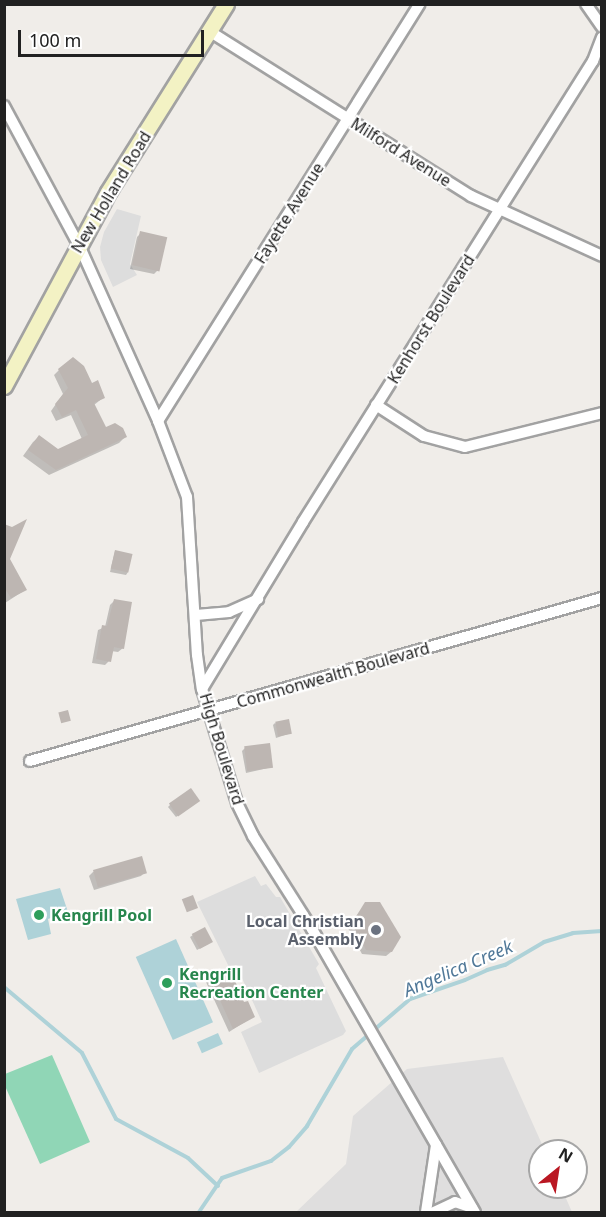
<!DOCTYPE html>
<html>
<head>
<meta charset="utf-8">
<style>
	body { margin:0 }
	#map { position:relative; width:606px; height:1217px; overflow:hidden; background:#f0ede9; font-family:"Noto Sans",sans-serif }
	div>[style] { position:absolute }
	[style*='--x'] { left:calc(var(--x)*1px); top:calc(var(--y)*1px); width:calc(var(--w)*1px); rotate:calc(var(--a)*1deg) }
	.residential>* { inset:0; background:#dfdede }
	.pitch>* { inset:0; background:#90d6b6 }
	.parking>* { inset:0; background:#ddd }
	.water>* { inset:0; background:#aed2d8; transform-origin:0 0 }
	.shadow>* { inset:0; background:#0003 }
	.stream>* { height:4px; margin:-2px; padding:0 2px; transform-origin:2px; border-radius:2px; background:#aed2d8 }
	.building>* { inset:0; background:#bdb6b2; transform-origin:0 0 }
	.roads { filter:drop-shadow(2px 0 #a2a2a2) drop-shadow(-2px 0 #a2a2a2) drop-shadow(0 2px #a2a2a2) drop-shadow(0 -2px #a2a2a2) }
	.minor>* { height:10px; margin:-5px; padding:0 5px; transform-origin:5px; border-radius:5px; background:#fff }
	.secondary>* { height:15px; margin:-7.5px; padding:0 7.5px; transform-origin:7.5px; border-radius:7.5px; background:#f3f2c4 }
	.dots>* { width:16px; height:16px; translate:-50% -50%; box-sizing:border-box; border:3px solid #fff; border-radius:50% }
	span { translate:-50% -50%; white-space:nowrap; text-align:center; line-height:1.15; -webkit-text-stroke:4.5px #fff; paint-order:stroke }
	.street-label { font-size:16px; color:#212121 }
	.leisure-label { font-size:16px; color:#27864d; font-weight:700 }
	.left { translate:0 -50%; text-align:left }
	.worship-label { font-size:16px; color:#5b616d; font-weight:700 }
	.right { translate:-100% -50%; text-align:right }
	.water-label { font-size:18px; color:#507898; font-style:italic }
	.frame { position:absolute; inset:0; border:6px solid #212121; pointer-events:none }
	.north { position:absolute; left:528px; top:1139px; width:60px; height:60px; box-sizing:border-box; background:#fff; border:2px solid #a6a6a6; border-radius:50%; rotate:30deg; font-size:16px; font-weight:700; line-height:24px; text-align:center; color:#212121 }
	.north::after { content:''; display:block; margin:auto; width:21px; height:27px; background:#ba1722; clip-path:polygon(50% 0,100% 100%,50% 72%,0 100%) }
	.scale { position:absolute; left:18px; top:30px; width:186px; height:27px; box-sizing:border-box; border:3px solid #212121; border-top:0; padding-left:8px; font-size:18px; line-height:21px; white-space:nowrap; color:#212121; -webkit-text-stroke:4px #fff; paint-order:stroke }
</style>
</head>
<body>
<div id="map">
	<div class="residential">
		<div style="clip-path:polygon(503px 1057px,545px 1151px,540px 1151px,540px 1187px,561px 1187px,572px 1212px,296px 1212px,346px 1164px,353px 1116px,407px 1069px)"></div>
	</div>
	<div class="pitch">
		<div style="clip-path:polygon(52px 1055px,90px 1142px,40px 1164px,5px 1086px,5px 1074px)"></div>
	</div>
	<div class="parking">
		<div style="clip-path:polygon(117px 209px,141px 216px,130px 264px,137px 275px,113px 287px,101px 260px,100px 247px,104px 232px)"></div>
		<div style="clip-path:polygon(255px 876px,261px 886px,266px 884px,276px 897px,280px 897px,319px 964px,316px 968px,346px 1031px,343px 1035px,259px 1073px,241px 1032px,262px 1022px,236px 965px,229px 967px,197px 902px)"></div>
	</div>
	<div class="water">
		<div style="clip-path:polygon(60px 888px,68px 912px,48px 919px,51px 934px,28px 940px,16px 899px)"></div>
		<div style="left:176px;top:939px;width:91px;height:44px;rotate:66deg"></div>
		<div style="left:218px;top:1033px;width:12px;height:23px;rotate:66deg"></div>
	</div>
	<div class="shadow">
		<div style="clip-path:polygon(141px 233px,158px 270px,154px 274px,130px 269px,137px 237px)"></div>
		<div style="clip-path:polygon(59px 370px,92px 384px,104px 397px,94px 405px,105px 429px,125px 437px,119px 443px,49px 475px,23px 456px,33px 442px,39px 437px,58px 450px,82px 439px,71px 415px,56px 421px,51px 411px,63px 394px,54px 375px)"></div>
		<div style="clip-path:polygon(4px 525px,8px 559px,25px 590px,5px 603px)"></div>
		<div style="clip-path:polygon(115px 551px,128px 572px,126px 575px,110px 572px)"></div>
		<div style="clip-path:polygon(114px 601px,123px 648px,118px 652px,111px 651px,109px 661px,105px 665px,92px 663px,98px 630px,105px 627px,110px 605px)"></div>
		<div style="clip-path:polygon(275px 723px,291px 733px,276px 738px,273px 725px)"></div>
		<div style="clip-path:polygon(245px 748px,272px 767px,246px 773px,242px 751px)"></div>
		<div style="clip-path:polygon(196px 803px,176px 817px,168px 807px,170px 805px)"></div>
		<div style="clip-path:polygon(141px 858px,145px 872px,141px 876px,94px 890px,89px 876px,93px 872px)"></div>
		<div style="clip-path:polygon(365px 904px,391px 952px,386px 956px,362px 954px,348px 928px)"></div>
		<div style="clip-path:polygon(193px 935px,208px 944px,197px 950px,190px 937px)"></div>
		<div style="clip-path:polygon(235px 974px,232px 977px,244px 1004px,254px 1016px,229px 1032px,206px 982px,210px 977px)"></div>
	</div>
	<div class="stream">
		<div style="--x:4;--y:987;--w:102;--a:40.2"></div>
		<div style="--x:82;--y:1053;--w:74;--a:62.7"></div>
		<div style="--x:116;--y:1119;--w:82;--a:28.4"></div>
		<div style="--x:188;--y:1158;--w:41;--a:43"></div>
		<div style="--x:199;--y:1212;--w:41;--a:-55.9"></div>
		<div style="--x:222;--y:1178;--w:52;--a:-19.1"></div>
		<div style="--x:271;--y:1161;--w:23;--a:-38"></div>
		<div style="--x:289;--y:1147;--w:28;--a:-49"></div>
		<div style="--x:307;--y:1126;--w:89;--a:-59.7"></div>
		<div style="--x:352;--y:1049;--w:77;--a:-40.8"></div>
		<div style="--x:410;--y:999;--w:58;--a:-19.1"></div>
		<div style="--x:465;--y:980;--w:24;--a:-24"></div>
		<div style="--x:487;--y:970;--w:19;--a:-16"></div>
		<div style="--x:505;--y:965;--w:45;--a:-30.5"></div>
		<div style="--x:544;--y:942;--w:30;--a:-17"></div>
		<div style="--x:573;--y:933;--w:29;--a:-4"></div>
	</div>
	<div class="building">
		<div style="left:140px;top:231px;width:28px;height:35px;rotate:13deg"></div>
		<div style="clip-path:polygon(73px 357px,84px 366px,92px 383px,98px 380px,105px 398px,94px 403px,106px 427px,115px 423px,123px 428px,127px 437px,56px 470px,28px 450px,39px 435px,58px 449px,88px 435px,76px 410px,62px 417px,55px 404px,68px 388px,58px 369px)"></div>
		<div style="clip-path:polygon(27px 519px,10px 559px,27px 590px,11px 598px,4px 587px,4px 524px,12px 527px)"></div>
		<div style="left:115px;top:550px;width:18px;height:19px;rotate:13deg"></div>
		<div style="clip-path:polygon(114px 599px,132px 602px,124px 649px,114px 647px,111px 662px,96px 659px,102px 625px,107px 626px)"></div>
		<div style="left:68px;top:710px;width:11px;height:10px;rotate:75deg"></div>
		<div style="left:289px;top:719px;width:15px;height:14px;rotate:79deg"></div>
		<div style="left:270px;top:743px;width:25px;height:26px;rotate:83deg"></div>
		<div style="left:191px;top:788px;width:16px;height:27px;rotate:55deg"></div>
		<div style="left:142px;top:856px;width:18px;height:51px;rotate:74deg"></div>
		<div style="left:193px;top:895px;width:14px;height:12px;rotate:69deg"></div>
		<div style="clip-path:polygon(365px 902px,380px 902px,401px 937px,392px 952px,366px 950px,352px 923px)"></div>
		<div style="left:205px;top:927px;width:17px;height:15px;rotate:62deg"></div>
		<div style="clip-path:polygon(233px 966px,237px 975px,233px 976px,244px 1002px,248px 1001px,255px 1017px,233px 1029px,209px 976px)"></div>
	</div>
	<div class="roads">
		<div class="minor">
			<div style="--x:586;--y:4;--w:28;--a:55"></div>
			<div style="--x:209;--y:31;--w:310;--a:32.2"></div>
			<div style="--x:471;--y:196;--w:144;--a:24.6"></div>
			<div style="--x:4;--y:106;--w:158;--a:61.7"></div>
			<div style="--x:79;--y:245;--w:193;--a:65.8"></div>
			<div style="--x:158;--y:421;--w:81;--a:69.1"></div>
			<div style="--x:187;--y:497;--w:158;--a:86.4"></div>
			<div style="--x:197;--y:655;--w:34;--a:82"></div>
			<div style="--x:202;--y:689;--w:119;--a:72.9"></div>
			<div style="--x:237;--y:803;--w:37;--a:64"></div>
			<div style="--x:253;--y:836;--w:110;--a:57.6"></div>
			<div style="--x:312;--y:929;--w:327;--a:60.1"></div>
			<div style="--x:376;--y:405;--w:57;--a:32.9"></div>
			<div style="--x:424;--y:436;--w:42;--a:15"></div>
			<div style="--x:465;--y:447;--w:141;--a:-13.9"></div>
			<div style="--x:158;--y:421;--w:492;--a:-57.9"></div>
			<div style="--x:196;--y:615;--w:33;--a:-5"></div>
			<div style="--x:229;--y:612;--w:32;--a:-24"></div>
			<div style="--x:202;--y:689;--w:195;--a:-58.8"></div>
			<div style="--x:303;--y:522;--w:545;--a:-57.83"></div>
			<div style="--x:593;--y:61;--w:25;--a:-69"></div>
			<div style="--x:30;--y:761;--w:595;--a:-15.91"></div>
			<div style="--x:426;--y:1212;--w:68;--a:-81.5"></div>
			<div style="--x:434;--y:1212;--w:23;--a:-25"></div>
			<div style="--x:455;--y:1202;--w:18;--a:19"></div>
		</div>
		<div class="secondary">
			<div style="--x:4;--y:386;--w:220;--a:-61.8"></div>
			<div style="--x:108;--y:192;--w:222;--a:-57.9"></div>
		</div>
	</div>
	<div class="dots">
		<div style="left:39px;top:915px;background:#2e9e5b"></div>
		<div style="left:376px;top:930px;background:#6b7280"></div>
		<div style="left:167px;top:983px;background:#2e9e5b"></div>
	</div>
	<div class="street-label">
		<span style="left:401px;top:152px;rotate:32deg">Milford Avenue</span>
		<span style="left:111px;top:192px;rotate:-59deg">New Holland Road</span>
		<span style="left:289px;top:213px;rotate:-58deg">Fayette Avenue</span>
		<span style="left:431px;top:319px;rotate:-58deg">Kenhorst Boulevard</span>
		<span style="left:333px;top:675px;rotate:-16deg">Commonwealth Boulevard</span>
		<span style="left:222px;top:749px;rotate:73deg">High Boulevard</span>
	</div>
	<div class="leisure-label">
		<span class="left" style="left:51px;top:915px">Kengrill Pool</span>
		<span class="left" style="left:179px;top:983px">Kengrill<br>Recreation Center</span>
	</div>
	<div class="worship-label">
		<span class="right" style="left:364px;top:930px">Local Christian<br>Assembly</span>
	</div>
	<div class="water-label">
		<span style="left:458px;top:968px;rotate:-23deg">Angelica Creek</span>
	</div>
	<div class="frame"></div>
	<div class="north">N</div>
	<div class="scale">100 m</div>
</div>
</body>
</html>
